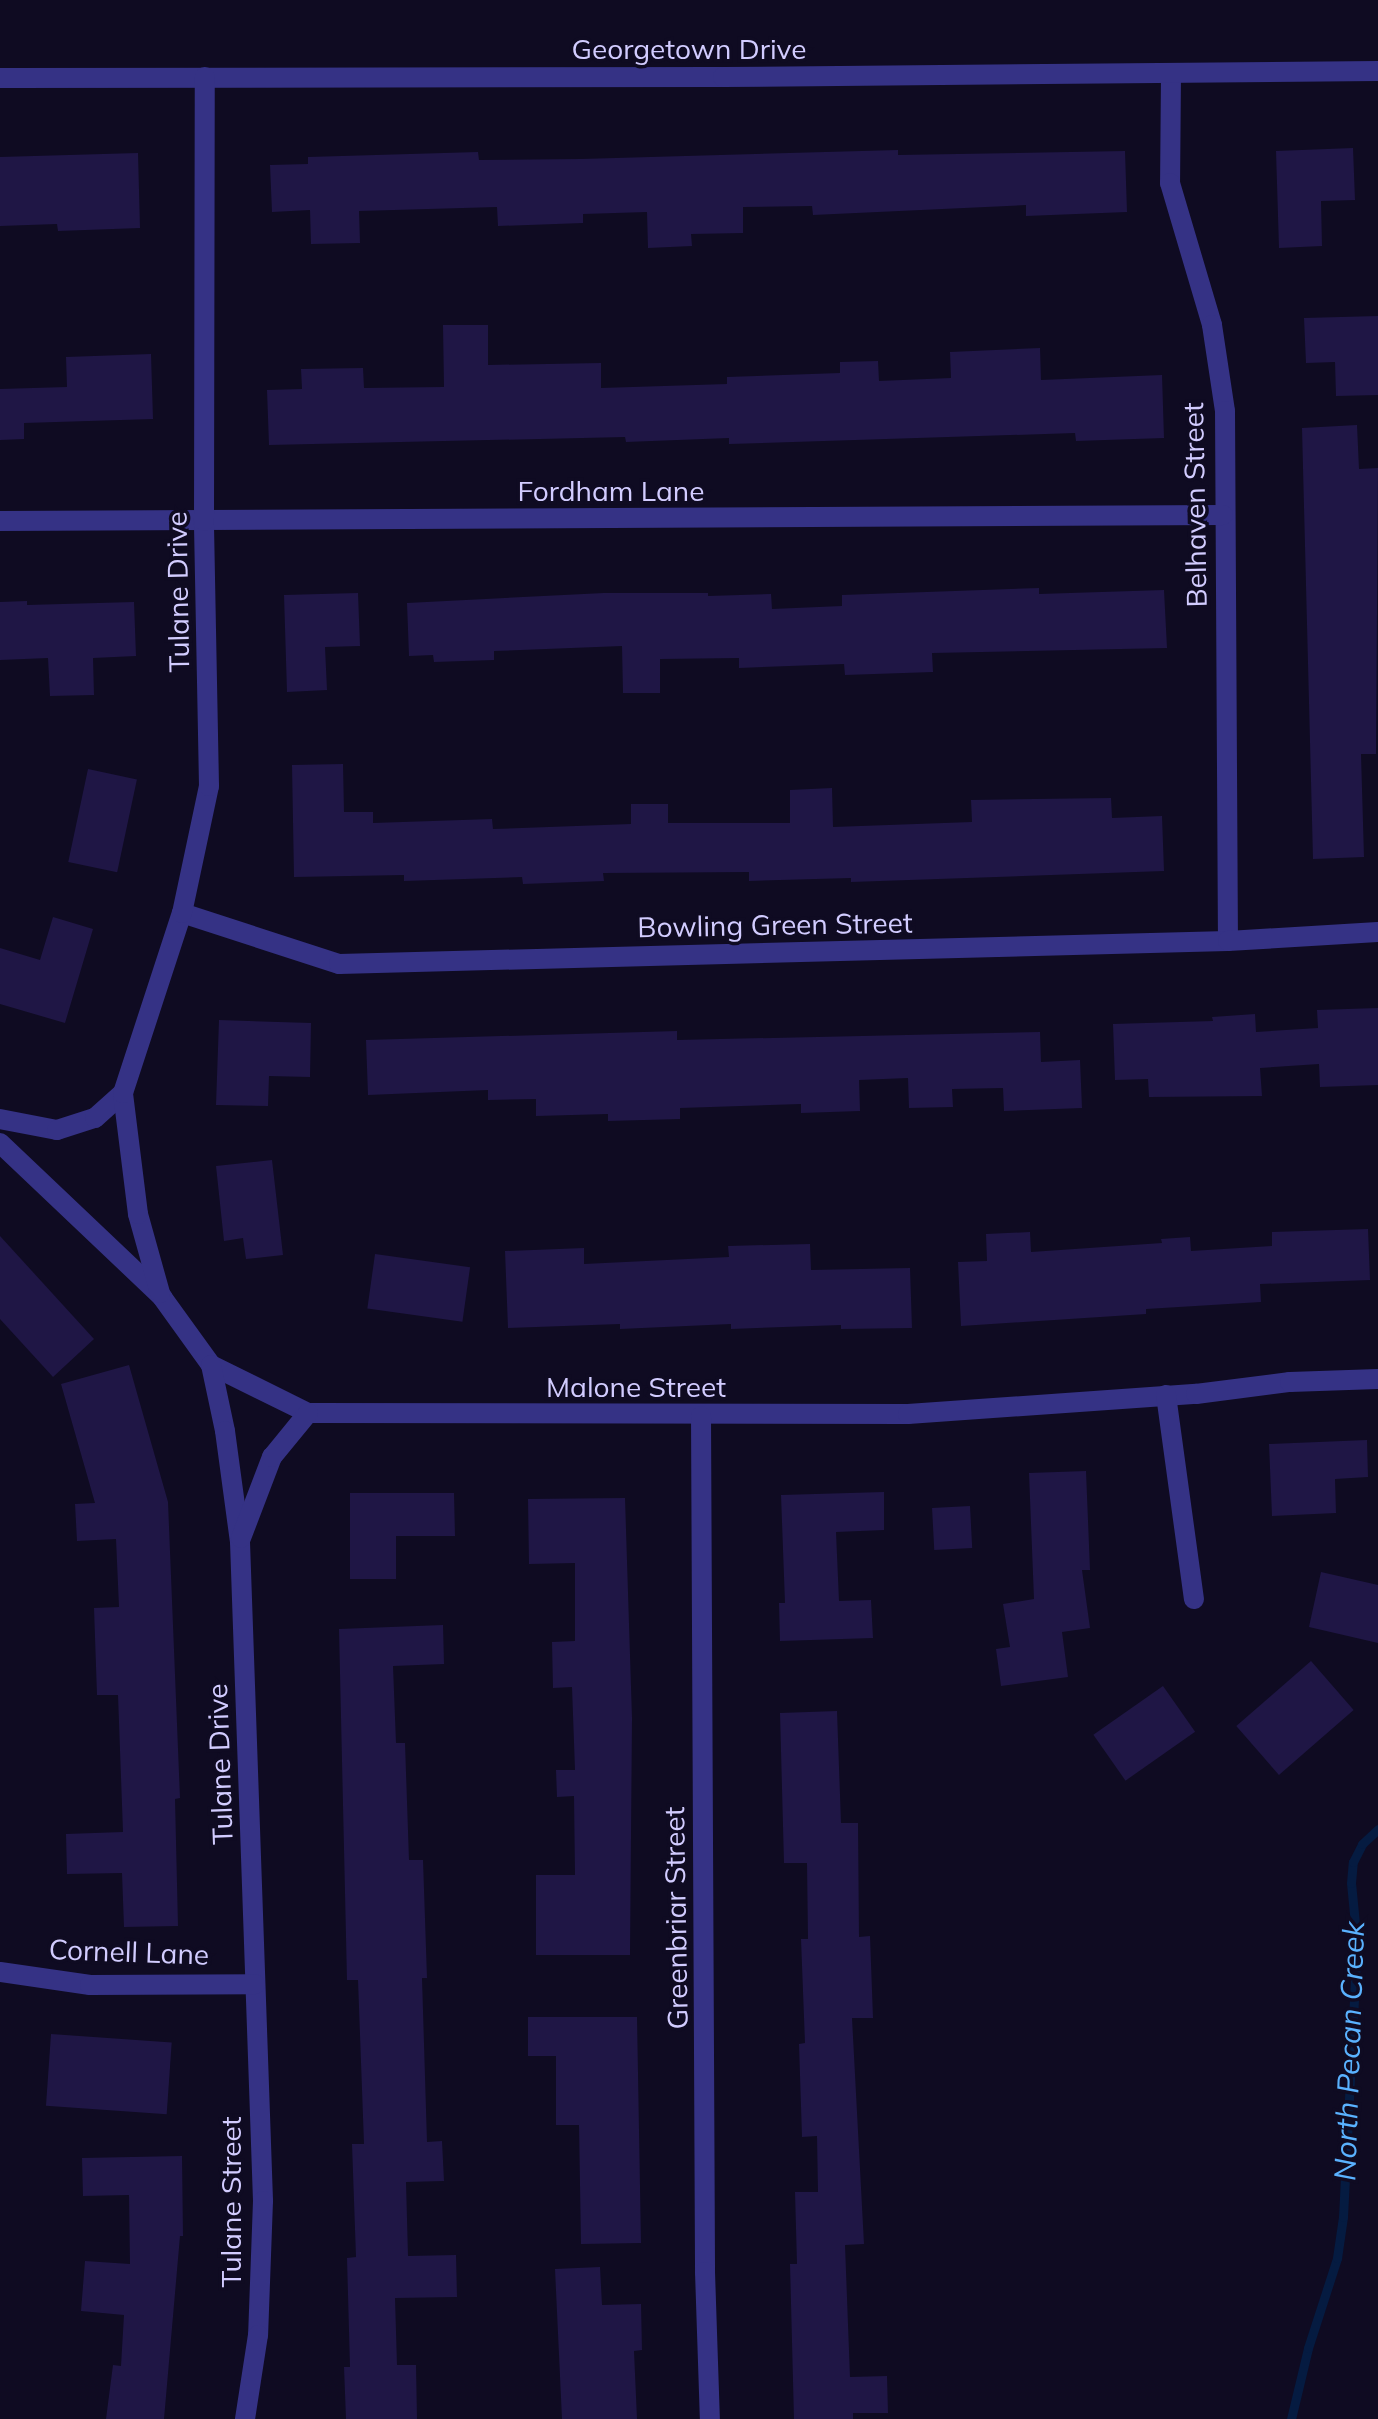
<!DOCTYPE html>
<html>
<head>
<meta charset="utf-8">
<style>
	body { margin:0 }
	#map { position:relative; width:1378px; height:2419px; overflow:hidden; background:#0f0b22; font-family:Mulish,sans-serif }
	div>[style] { position:absolute }
	[style*='--x'] { left:calc(var(--x)*1px); top:calc(var(--y)*1px); width:calc(var(--w)*1px); rotate:calc(var(--a)*1deg) }
	.stream>* { height:9px; margin:-4.5px; padding:0 4.5px; transform-origin:4.5px; border-radius:4.5px; background:#051b41 }
	.building>* { inset:0; background:#1f1645; transform-origin:0 0 }
	.minor>* { height:20px; margin:-10px; padding:0 10px; transform-origin:10px; border-radius:10px; background:#353285 }
	span { translate:-50% -50%; white-space:nowrap; text-align:center; line-height:1.15; -webkit-text-stroke:7px #0f0b22; paint-order:stroke }
	.street-label { font-size:28px; color:#d2ccff }
	.water-label { font-size:30px; color:#5ab2ff; font-style:italic }
</style>
</head>
<body>
<div id="map">
	<div class="stream">
		<div style="--x:1291;--y:2419;--w:73;--a:-76.5"></div>
		<div style="--x:1308;--y:2348;--w:95;--a:-72.1"></div>
		<div style="--x:1337;--y:2258;--w:41;--a:-81.7"></div>
		<div style="--x:1343;--y:2217;--w:273;--a:-87.1"></div>
		<div style="--x:1357;--y:1944;--w:61;--a:-95.6"></div>
		<div style="--x:1351;--y:1883;--w:21;--a:-85"></div>
		<div style="--x:1353;--y:1862;--w:20;--a:-63"></div>
		<div style="--x:1362;--y:1844;--w:22;--a:-43"></div>
	</div>
	<div class="building">
		<div style="clip-path:polygon(1353px 148px,1355px 200px,1321px 201px,1322px 246px,1279px 248px,1276px 151px)"></div>
		<div style="clip-path:polygon(898px 150px,898px 155px,1125px 151px,1127px 212px,1026px 216px,1026px 205px,813px 215px,812px 206px,743px 207px,743px 233px,691px 234px,692px 246px,648px 248px,647px 212px,583px 214px,583px 223px,498px 226px,497px 207px,359px 211px,360px 243px,311px 244px,310px 210px,272px 212px,270px 165px,308px 164px,308px 157px,478px 152px,479px 160px,581px 159px)"></div>
		<div style="clip-path:polygon(138px 153px,140px 228px,58px 231px,57px 224px,0 226px,0 157px)"></div>
		<div style="clip-path:polygon(1378px 316px,1378px 395px,1336px 396px,1335px 362px,1306px 363px,1304px 318px)"></div>
		<div style="clip-path:polygon(443px 325px,488px 325px,488px 365px,601px 363px,601px 388px,727px 384px,727px 377px,840px 373px,840px 362px,878px 361px,879px 381px,951px 378px,950px 352px,1040px 348px,1041px 380px,1162px 375px,1164px 438px,1076px 441px,1075px 433px,729px 444px,729px 438px,626px 442px,625px 437px,269px 445px,267px 390px,302px 389px,301px 369px,363px 368px,364px 388px,444px 387px)"></div>
		<div style="clip-path:polygon(151px 354px,153px 419px,24px 423px,24px 439px,0 440px,0 389px,67px 387px,66px 357px)"></div>
		<div style="clip-path:polygon(1357px 425px,1359px 469px,1378px 468px,1376px 754px,1361px 754px,1364px 857px,1313px 859px,1302px 428px)"></div>
		<div style="clip-path:polygon(1039px 588px,1039px 594px,1164px 590px,1167px 648px,932px 653px,933px 672px,845px 675px,844px 664px,739px 668px,739px 658px,660px 659px,660px 693px,623px 693px,622px 646px,494px 651px,494px 660px,434px 662px,433px 655px,409px 656px,407px 603px,604px 593px,708px 593px,708px 596px,771px 594px,772px 609px,842px 606px,842px 595px)"></div>
		<div style="clip-path:polygon(358px 593px,360px 646px,325px 647px,327px 690px,287px 692px,284px 595px)"></div>
		<div style="clip-path:polygon(27px 601px,27px 605px,134px 602px,136px 656px,93px 658px,94px 695px,50px 696px,48px 658px,0 660px,0 602px)"></div>
		<div style="clip-path:polygon(343px 764px,344px 812px,373px 812px,373px 823px,492px 819px,493px 829px,631px 824px,631px 804px,668px 804px,668px 823px,790px 823px,790px 790px,832px 788px,833px 827px,972px 822px,971px 800px,1111px 798px,1112px 818px,1162px 816px,1164px 871px,851px 882px,851px 878px,749px 881px,749px 872px,603px 873px,604px 881px,523px 884px,522px 877px,404px 881px,404px 875px,294px 877px,292px 765px)"></div>
		<div style="left:88px;top:769px;width:50px;height:95px;rotate:12deg"></div>
		<div style="clip-path:polygon(53px 917px,93px 929px,65px 1023px,0 1004px,0 948px,40px 960px)"></div>
		<div style="clip-path:polygon(1378px 1008px,1378px 1085px,1320px 1087px,1319px 1064px,1260px 1068px,1262px 1096px,1149px 1097px,1148px 1079px,1115px 1080px,1113px 1024px,1213px 1021px,1212px 1017px,1255px 1014px,1256px 1032px,1318px 1028px,1317px 1010px)"></div>
		<div style="clip-path:polygon(219px 1020px,311px 1023px,310px 1077px,269px 1076px,268px 1106px,216px 1105px)"></div>
		<div style="clip-path:polygon(677px 1031px,677px 1040px,1040px 1032px,1041px 1062px,1080px 1060px,1082px 1108px,1004px 1111px,1003px 1088px,952px 1089px,953px 1107px,909px 1108px,908px 1078px,859px 1080px,860px 1111px,801px 1113px,801px 1104px,680px 1108px,680px 1119px,608px 1121px,608px 1114px,536px 1116px,536px 1099px,488px 1100px,488px 1090px,368px 1095px,366px 1040px)"></div>
		<div style="clip-path:polygon(272px 1160px,283px 1255px,246px 1259px,243px 1238px,224px 1241px,216px 1166px)"></div>
		<div style="clip-path:polygon(1368px 1229px,1370px 1280px,1260px 1284px,1261px 1302px,1146px 1309px,1146px 1314px,961px 1326px,958px 1262px,987px 1261px,986px 1234px,1030px 1232px,1031px 1252px,1162px 1243px,1161px 1239px,1190px 1237px,1191px 1251px,1272px 1246px,1272px 1232px)"></div>
		<div style="clip-path:polygon(0 1236px,94px 1339px,53px 1377px,0 1319px)"></div>
		<div style="clip-path:polygon(810px 1244px,811px 1270px,910px 1268px,912px 1328px,841px 1329px,841px 1325px,731px 1329px,731px 1324px,620px 1329px,620px 1324px,508px 1328px,505px 1251px,584px 1248px,584px 1264px,729px 1257px,728px 1246px)"></div>
		<div style="left:375px;top:1254px;width:96px;height:55px;rotate:8deg"></div>
		<div style="clip-path:polygon(129px 1365px,168px 1502px,180px 1798px,175px 1799px,178px 1926px,124px 1927px,122px 1873px,67px 1874px,66px 1834px,123px 1832px,118px 1695px,97px 1695px,94px 1608px,119px 1607px,116px 1539px,77px 1541px,75px 1504px,95px 1503px,61px 1384px)"></div>
		<div style="clip-path:polygon(1367px 1440px,1368px 1477px,1335px 1479px,1336px 1513px,1272px 1516px,1269px 1444px)"></div>
		<div style="clip-path:polygon(1086px 1471px,1090px 1570px,1082px 1570px,1090px 1628px,1062px 1632px,1068px 1677px,1001px 1686px,996px 1649px,1010px 1647px,1003px 1604px,1034px 1599px,1029px 1473px)"></div>
		<div style="clip-path:polygon(884px 1492px,884px 1530px,836px 1532px,839px 1601px,871px 1600px,873px 1638px,780px 1641px,779px 1603px,785px 1603px,781px 1495px)"></div>
		<div style="clip-path:polygon(350px 1493px,454px 1493px,455px 1536px,396px 1536px,396px 1579px,350px 1579px)"></div>
		<div style="clip-path:polygon(625px 1498px,632px 1718px,630px 1955px,536px 1955px,536px 1875px,575px 1875px,574px 1796px,557px 1797px,556px 1770px,575px 1770px,572px 1687px,553px 1688px,552px 1642px,575px 1641px,575px 1563px,529px 1564px,528px 1499px)"></div>
		<div style="left:970px;top:1506px;width:42px;height:38px;rotate:87deg"></div>
		<div style="clip-path:polygon(1321px 1572px,1378px 1585px,1378px 1643px,1309px 1627px)"></div>
		<div style="clip-path:polygon(443px 1625px,444px 1664px,393px 1666px,396px 1743px,405px 1743px,409px 1860px,423px 1860px,427px 1978px,422px 1978px,427px 2142px,442px 2141px,444px 2181px,406px 2182px,408px 2256px,456px 2255px,457px 2297px,395px 2298px,397px 2365px,416px 2365px,417px 2419px,346px 2419px,344px 2367px,350px 2367px,347px 2258px,356px 2257px,352px 2144px,364px 2144px,358px 1980px,347px 1980px,339px 1629px)"></div>
		<div style="left:1311px;top:1661px;width:65px;height:99px;rotate:49deg"></div>
		<div style="left:1163px;top:1686px;width:56px;height:85px;rotate:55deg"></div>
		<div style="clip-path:polygon(837px 1711px,841px 1823px,858px 1823px,859px 1937px,870px 1936px,873px 2018px,852px 2018px,864px 2244px,845px 2245px,850px 2377px,887px 2376px,888px 2413px,853px 2413px,853px 2419px,794px 2419px,790px 2264px,797px 2264px,795px 2192px,818px 2192px,817px 2136px,802px 2137px,799px 2044px,805px 2043px,801px 1939px,808px 1939px,807px 1863px,784px 1863px,780px 1713px)"></div>
		<div style="clip-path:polygon(528px 2017px,637px 2017px,641px 2243px,581px 2244px,579px 2125px,556px 2125px,556px 2056px,528px 2056px)"></div>
		<div style="left:51px;top:2034px;width:121px;height:72px;rotate:4deg"></div>
		<div style="clip-path:polygon(182px 2156px,183px 2236px,180px 2236px,164px 2419px,106px 2419px,113px 2365px,121px 2366px,124px 2315px,81px 2311px,85px 2261px,130px 2264px,129px 2195px,83px 2196px,82px 2158px)"></div>
		<div style="clip-path:polygon(600px 2267px,602px 2305px,641px 2304px,642px 2350px,634px 2351px,637px 2419px,562px 2419px,555px 2269px)"></div>
	</div>
	<div class="minor">
		<div style="--x:1171;--y:74;--w:109;--a:90.5"></div>
		<div style="--x:1170;--y:183;--w:148;--a:73.5"></div>
		<div style="--x:1212;--y:325;--w:87;--a:81.4"></div>
		<div style="--x:1225;--y:411;--w:530;--a:89.68"></div>
		<div style="--x:0;--y:78;--w:723;--a:-0.08"></div>
		<div style="--x:723;--y:77;--w:655;--a:-0.52"></div>
		<div style="--x:0;--y:521;--w:1223;--a:-0.28"></div>
		<div style="--x:182;--y:913;--w:165;--a:18"></div>
		<div style="--x:339;--y:964;--w:889;--a:-1.48"></div>
		<div style="--x:1228;--y:941;--w:150;--a:-3.4"></div>
		<div style="--x:0;--y:1119;--w:58;--a:10.9"></div>
		<div style="--x:57;--y:1130;--w:40;--a:-18"></div>
		<div style="--x:95;--y:1118;--w:38;--a:-42"></div>
		<div style="--x:0;--y:1143;--w:224;--a:43.5"></div>
		<div style="--x:162;--y:1297;--w:84;--a:54.2"></div>
		<div style="--x:211;--y:1365;--w:108;--a:26.3"></div>
		<div style="--x:308;--y:1413;--w:600;--a:0.1"></div>
		<div style="--x:908;--y:1414;--w:289;--a:-4"></div>
		<div style="--x:1196;--y:1394;--w:95;--a:-7.3"></div>
		<div style="--x:1290;--y:1382;--w:88;--a:-2"></div>
		<div style="--x:160;--y:1293;--w:82;--a:-105.6"></div>
		<div style="--x:138;--y:1214;--w:122;--a:-97.1"></div>
		<div style="--x:123;--y:1093;--w:189;--a:-71.9"></div>
		<div style="--x:182;--y:913;--w:130;--a:-78"></div>
		<div style="--x:209;--y:786;--w:265;--a:-91.1"></div>
		<div style="--x:204;--y:521;--w:444;--a:-89.9"></div>
		<div style="--x:211;--y:1365;--w:67;--a:78"></div>
		<div style="--x:225;--y:1431;--w:112;--a:82.3"></div>
		<div style="--x:240;--y:1542;--w:659;--a:88"></div>
		<div style="--x:263;--y:2201;--w:134;--a:92.1"></div>
		<div style="--x:258;--y:2335;--w:85;--a:98.8"></div>
		<div style="--x:1166;--y:1395;--w:206;--a:82.2"></div>
		<div style="--x:701;--y:1416;--w:856;--a:89.73"></div>
		<div style="--x:705;--y:2272;--w:147;--a:88.1"></div>
		<div style="--x:241;--y:1538;--w:87;--a:-69.1"></div>
		<div style="--x:272;--y:1457;--w:57;--a:-50.7"></div>
		<div style="--x:0;--y:1972;--w:91;--a:8.2"></div>
		<div style="--x:90;--y:1985;--w:165;--a:-0.3"></div>
	</div>
	<div class="street-label">
		<span style="left:689px;top:49px">Georgetown Drive</span>
		<span style="left:611px;top:491px">Fordham Lane</span>
		<span style="left:1195px;top:505px;rotate:-91deg">Belhaven Street</span>
		<span style="left:178px;top:592px;rotate:-91deg">Tulane Drive</span>
		<span style="left:775px;top:925px;rotate:-1deg">Bowling Green Street</span>
		<span style="left:636px;top:1387px">Malone Street</span>
		<span style="left:220px;top:1764px;rotate:-92deg">Tulane Drive</span>
		<span style="left:676px;top:1918px;rotate:-91deg">Greenbriar Street</span>
		<span style="left:129px;top:1952px;rotate:2deg">Cornell Lane</span>
		<span style="left:231px;top:2202px;rotate:-90deg">Tulane Street</span>
	</div>
	<div class="water-label">
		<span style="left:1349px;top:2051px;rotate:-88deg">North Pecan Creek</span>
	</div>
</div>
</body>
</html>
